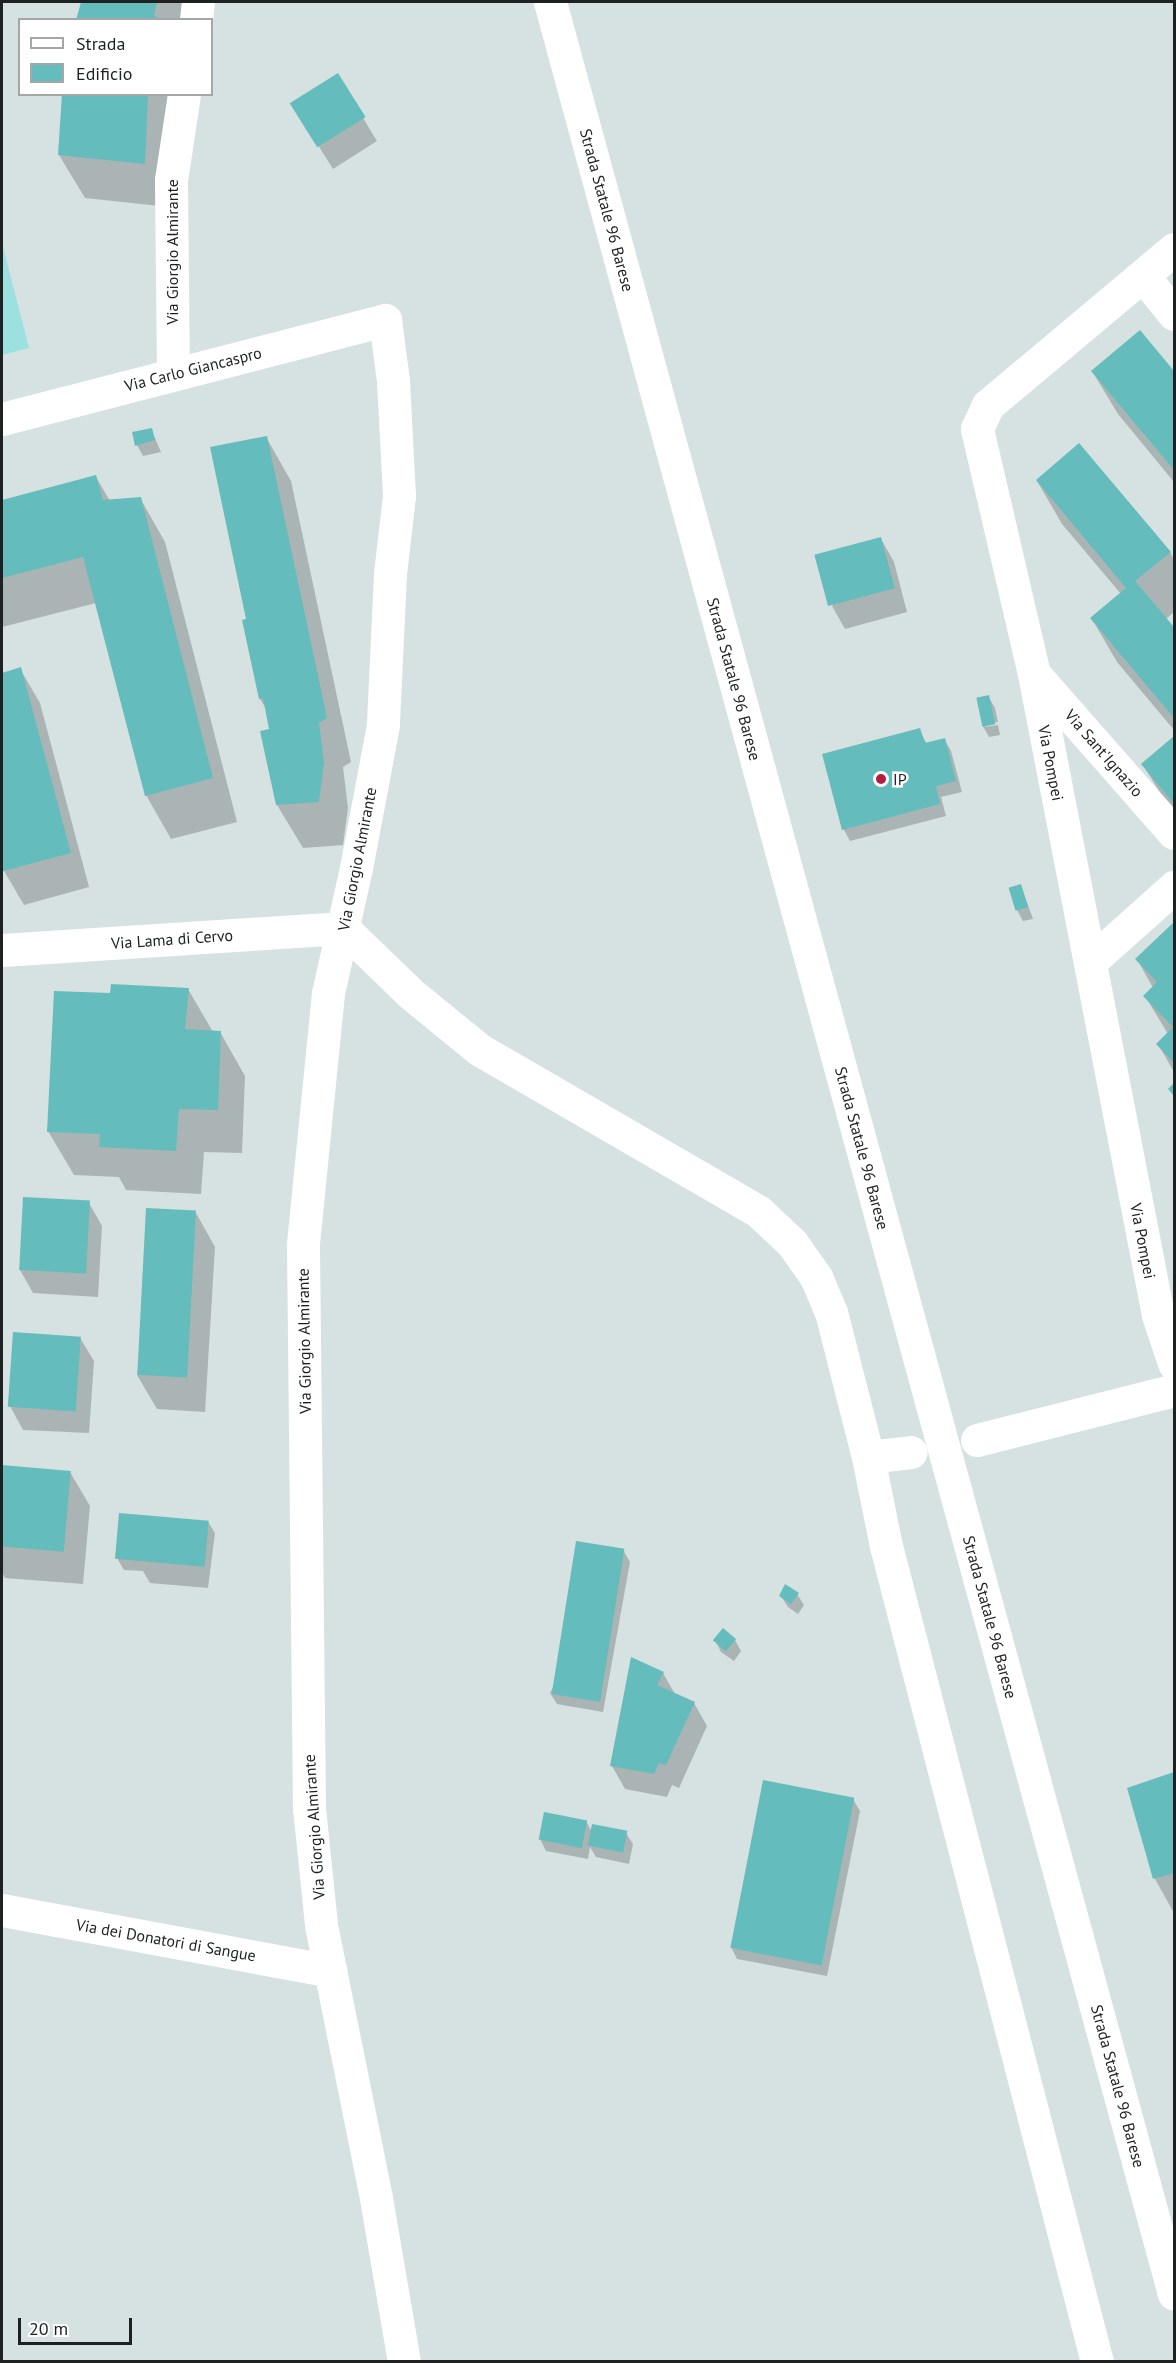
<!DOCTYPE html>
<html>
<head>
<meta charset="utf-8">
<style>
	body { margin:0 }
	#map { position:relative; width:1176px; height:2363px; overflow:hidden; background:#d6e1e1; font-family:"PT Sans",sans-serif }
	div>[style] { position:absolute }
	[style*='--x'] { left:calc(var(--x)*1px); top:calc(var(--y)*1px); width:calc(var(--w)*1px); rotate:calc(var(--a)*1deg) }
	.green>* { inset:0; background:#9ce0e0 }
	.shadow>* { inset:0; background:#0003; transform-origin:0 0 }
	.building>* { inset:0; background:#64bcbc; transform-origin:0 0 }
	.street>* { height:33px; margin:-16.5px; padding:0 16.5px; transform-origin:16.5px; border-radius:16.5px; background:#fff }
	.primary>* { height:33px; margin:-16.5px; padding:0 16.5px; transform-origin:16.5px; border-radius:16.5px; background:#fff }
	.dots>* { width:16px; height:16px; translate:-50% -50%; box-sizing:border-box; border:3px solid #fff; border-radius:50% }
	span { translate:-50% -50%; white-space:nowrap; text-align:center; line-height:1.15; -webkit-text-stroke:5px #fff; paint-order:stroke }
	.street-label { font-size:16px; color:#1d2121 }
	.poi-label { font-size:16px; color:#1d2121 }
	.left { translate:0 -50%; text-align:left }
	.frame { position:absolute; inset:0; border:3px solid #1d2121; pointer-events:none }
	.legend { position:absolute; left:18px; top:18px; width:195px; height:78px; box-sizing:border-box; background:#fff; border:2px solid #a5a6a6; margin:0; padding:8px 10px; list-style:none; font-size:18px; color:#1d2121 }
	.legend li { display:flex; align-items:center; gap:12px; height:30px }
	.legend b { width:30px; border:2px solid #a5a6a6 }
	.scale { position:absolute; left:18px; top:2318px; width:114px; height:27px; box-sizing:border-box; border:3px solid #1d2121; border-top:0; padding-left:8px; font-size:18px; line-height:21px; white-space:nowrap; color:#1d2121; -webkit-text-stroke:4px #fff; paint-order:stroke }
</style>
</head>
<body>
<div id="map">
	<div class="green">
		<div style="clip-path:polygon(2px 243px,29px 348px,2px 355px)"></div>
	</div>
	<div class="shadow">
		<div style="left:82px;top:2px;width:106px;height:19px"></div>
		<div style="clip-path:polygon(337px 75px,377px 141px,333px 169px,306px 126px)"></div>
		<div style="clip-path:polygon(63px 94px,184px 94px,169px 207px,85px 198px,59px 155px)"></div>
		<div style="clip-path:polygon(1140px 332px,1174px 373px,1174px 482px,1118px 414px,1092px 371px)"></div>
		<div style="clip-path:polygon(151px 429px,161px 452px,143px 456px,137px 445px)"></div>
		<div style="clip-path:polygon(266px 437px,291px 481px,351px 762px,343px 767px,348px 808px,343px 845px,303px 848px,277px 805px,271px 730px,267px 710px,260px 699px,243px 621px,248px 620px)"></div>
		<div style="clip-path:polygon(96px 477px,110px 501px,140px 498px,165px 542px,237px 822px,171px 839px,146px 795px,96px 603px,2px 627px,2px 498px,4px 501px)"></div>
		<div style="clip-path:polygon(1037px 481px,1170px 552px,1174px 560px,1174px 612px,1166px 619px,1174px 629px,1174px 730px,1117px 662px,1092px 619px,1121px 594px,1062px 524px)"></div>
		<div style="clip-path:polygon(881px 539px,894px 562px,907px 612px,845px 629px,832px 606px)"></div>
		<div style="clip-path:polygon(20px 669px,40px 703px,89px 887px,24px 905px,4px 871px,2px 861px,2px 674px)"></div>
		<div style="clip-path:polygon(988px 696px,995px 708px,998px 722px,985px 724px,985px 727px,998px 725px,1000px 735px,989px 737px,983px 726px)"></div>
		<div style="clip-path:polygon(919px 730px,927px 744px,944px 739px,951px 751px,962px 792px,941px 797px,946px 816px,850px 841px,844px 830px,824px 755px)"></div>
		<div style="clip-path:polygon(1174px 738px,1174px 815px,1143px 765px)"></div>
		<div style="clip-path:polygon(1021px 886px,1033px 919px,1023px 921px,1017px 910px)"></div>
		<div style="clip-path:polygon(1174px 924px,1174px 1072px,1158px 1044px,1168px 1034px,1145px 996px,1153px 988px,1137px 959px)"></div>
		<div style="clip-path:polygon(188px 989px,213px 1032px,220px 1032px,245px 1076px,242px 1153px,204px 1152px,201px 1194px,126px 1190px,119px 1177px,74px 1175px,48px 1131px,111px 995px)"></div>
		<div style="clip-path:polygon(89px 1203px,102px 1226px,98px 1297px,33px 1293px,20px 1270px)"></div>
		<div style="clip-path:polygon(196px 1213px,215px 1247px,205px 1412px,157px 1409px,137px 1375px)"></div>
		<div style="clip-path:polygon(80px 1338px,94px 1361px,89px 1433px,23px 1430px,10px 1406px)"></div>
		<div style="clip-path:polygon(2px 1467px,70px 1472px,90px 1506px,83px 1584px,5px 1578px,2px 1572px)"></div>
		<div style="clip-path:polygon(208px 1522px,215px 1533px,208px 1588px,150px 1583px,143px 1571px,124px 1570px,117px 1558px)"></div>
		<div style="clip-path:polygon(623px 1550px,630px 1562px,603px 1712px,557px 1704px,550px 1693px)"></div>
		<div style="clip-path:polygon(797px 1594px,804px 1605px,798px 1614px,788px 1607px,781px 1596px)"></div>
		<div style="clip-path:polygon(715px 1640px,735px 1640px,741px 1651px,734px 1661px,721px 1652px)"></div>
		<div style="clip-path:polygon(663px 1673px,675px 1694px,694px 1703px,707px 1726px,679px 1788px,672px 1785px,667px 1797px,625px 1789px,612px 1766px)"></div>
		<div style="clip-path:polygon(1173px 1774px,1174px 1776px,1174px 1913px,1155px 1879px,1129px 1789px)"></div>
		<div style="clip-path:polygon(853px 1799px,860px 1811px,827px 1976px,737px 1959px,731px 1947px)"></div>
		<div style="clip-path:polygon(586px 1821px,592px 1832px,626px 1833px,633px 1844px,629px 1864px,596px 1857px,590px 1847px,588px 1859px,546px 1851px,540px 1839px)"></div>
	</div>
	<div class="building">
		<div style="clip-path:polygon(81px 2px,157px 2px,154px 16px,162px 20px,76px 20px)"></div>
		<div style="left:338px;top:73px;width:52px;height:57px;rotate:58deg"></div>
		<div style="clip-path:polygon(62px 94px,148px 94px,145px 164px,58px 155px)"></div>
		<div style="clip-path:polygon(1140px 330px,1174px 371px,1174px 470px,1091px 371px)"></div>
		<div style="clip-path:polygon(152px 428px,155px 440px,135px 446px,132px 432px)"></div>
		<div style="clip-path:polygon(267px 436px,327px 718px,319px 723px,324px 763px,319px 802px,276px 805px,260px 731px,269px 729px,263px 698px,259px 699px,242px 620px,246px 619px,210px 447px)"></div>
		<div style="clip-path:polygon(1079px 443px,1171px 552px,1135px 581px,1174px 627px,1174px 718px,1090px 618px,1126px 588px,1036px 480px)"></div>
		<div style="clip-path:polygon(96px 475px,103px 500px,141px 497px,213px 778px,145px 796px,83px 557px,2px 578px,2px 500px)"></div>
		<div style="left:881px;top:537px;width:53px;height:69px;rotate:75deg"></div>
		<div style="clip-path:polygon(21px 667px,71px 853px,3px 871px,2px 673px)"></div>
		<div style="left:989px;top:695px;width:30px;height:13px;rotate:78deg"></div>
		<div style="clip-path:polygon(920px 728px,925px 743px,945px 738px,956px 781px,936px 786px,940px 804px,842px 830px,822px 754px)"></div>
		<div style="clip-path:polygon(1174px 736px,1174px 804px,1141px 764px)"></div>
		<div style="left:1021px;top:884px;width:24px;height:13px;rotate:73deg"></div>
		<div style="clip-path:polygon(1174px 922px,1174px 1063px,1156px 1044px,1173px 1027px,1143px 996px,1157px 982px,1135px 959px)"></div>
		<div style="clip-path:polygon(111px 984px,189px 988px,185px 1029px,221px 1031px,218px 1110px,179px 1109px,176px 1151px,99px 1147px,100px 1134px,47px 1132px,54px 991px,110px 993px)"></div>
		<div style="clip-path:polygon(1174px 1083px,1174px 1096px,1168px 1089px)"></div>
		<div style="left:23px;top:1197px;width:67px;height:73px;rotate:3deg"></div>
		<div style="left:146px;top:1208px;width:50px;height:167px;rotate:3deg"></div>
		<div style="left:13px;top:1332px;width:68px;height:75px;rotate:4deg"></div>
		<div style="left:2px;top:1465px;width:69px;height:81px;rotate:5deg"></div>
		<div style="left:119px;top:1513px;width:90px;height:46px;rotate:5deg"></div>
		<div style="left:576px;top:1541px;width:49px;height:155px;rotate:9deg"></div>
		<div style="clip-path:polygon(785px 1584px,799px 1593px,791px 1604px,779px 1596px)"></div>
		<div style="left:723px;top:1628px;width:17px;height:16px;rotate:40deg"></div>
		<div style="clip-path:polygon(631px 1657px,664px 1672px,657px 1685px,695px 1702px,666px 1765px,659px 1763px,654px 1774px,610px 1766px)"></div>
		<div style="clip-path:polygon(1174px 1772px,1174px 1873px,1153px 1879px,1127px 1788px)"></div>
		<div style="left:763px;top:1780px;width:93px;height:171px;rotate:11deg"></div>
		<div style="left:544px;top:1812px;width:44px;height:28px;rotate:11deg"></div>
		<div style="left:592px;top:1824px;width:36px;height:22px;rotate:11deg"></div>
	</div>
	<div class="street">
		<div style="--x:196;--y:20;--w:18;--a:-84"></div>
		<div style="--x:1174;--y:249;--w:243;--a:140"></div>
		<div style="--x:988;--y:405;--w:26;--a:115"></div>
		<div style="--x:977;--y:429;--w:252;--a:76.9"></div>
		<div style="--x:1034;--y:674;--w:653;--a:79.05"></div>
		<div style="--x:1158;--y:1315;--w:51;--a:71.6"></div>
		<div style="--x:1143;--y:276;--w:49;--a:50.8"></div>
		<div style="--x:173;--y:374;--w:194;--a:-90.6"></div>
		<div style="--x:171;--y:180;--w:87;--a:-81.4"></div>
		<div style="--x:2;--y:419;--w:396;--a:-14.5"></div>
		<div style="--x:385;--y:320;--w:62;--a:82.5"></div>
		<div style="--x:393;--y:381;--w:115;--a:87"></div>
		<div style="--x:399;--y:496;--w:79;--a:96.6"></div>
		<div style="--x:390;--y:574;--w:151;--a:92.7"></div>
		<div style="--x:383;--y:725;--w:146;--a:100.7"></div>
		<div style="--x:356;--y:868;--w:128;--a:102.6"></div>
		<div style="--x:328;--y:993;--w:253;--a:95.7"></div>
		<div style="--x:303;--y:1245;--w:563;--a:89.39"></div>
		<div style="--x:309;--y:1808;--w:118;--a:84.1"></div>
		<div style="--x:321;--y:1925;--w:278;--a:78.6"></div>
		<div style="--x:376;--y:2198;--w:166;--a:80.3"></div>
		<div style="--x:1035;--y:675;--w:210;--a:48.7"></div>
		<div style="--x:343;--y:928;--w:93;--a:44.1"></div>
		<div style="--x:410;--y:993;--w:90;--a:39.2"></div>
		<div style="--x:480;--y:1050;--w:323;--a:30.1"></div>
		<div style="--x:759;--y:1212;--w:45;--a:43.2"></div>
		<div style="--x:792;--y:1243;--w:42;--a:54.8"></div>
		<div style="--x:816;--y:1277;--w:38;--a:67"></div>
		<div style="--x:831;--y:1312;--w:150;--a:75.7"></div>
		<div style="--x:868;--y:1457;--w:91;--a:78.6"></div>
		<div style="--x:886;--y:1546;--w:843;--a:75.5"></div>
		<div style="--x:2;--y:950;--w:342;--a:-3.7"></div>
		<div style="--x:1090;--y:962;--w:113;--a:-41.8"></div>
		<div style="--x:977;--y:1440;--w:203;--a:-14.2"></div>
		<div style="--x:868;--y:1457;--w:43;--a:-6.6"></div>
		<div style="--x:2;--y:1910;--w:334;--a:10.5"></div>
	</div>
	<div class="primary">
		<div style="--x:550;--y:2;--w:2375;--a:74.77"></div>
	</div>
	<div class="dots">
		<div style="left:881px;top:779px;background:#b11e3e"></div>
	</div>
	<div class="street-label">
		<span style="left:607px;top:210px;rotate:75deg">Strada Statale 96 Barese</span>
		<span style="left:172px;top:252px;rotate:-90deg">Via Giorgio Almirante</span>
		<span style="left:193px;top:369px;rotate:-14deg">Via Carlo Giancaspro</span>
		<span style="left:734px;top:679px;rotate:75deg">Strada Statale 96 Barese</span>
		<span style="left:1104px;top:753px;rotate:49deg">Via Sant'Ignazio</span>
		<span style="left:1051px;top:763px;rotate:79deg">Via Pompei</span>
		<span style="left:357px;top:859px;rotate:-79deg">Via Giorgio Almirante</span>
		<span style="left:172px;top:939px;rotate:-4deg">Via Lama di Cervo</span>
		<span style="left:862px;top:1148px;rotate:75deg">Strada Statale 96 Barese</span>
		<span style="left:1143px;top:1241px;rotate:79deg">Via Pompei</span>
		<span style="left:304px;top:1341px;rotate:-91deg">Via Giorgio Almirante</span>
		<span style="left:990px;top:1617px;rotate:75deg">Strada Statale 96 Barese</span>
		<span style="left:314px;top:1827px;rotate:-94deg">Via Giorgio Almirante</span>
		<span style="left:166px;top:1940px;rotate:10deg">Via dei Donatori di Sangue</span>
		<span style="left:1118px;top:2086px;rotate:75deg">Strada Statale 96 Barese</span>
	</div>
	<div class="poi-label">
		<span class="left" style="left:893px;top:779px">IP</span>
	</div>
	<div class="frame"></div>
	<ul class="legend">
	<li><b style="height:8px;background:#fff"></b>Strada</li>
	<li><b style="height:16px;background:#64bcbc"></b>Edificio</li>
	</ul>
	<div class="scale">20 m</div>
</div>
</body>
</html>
